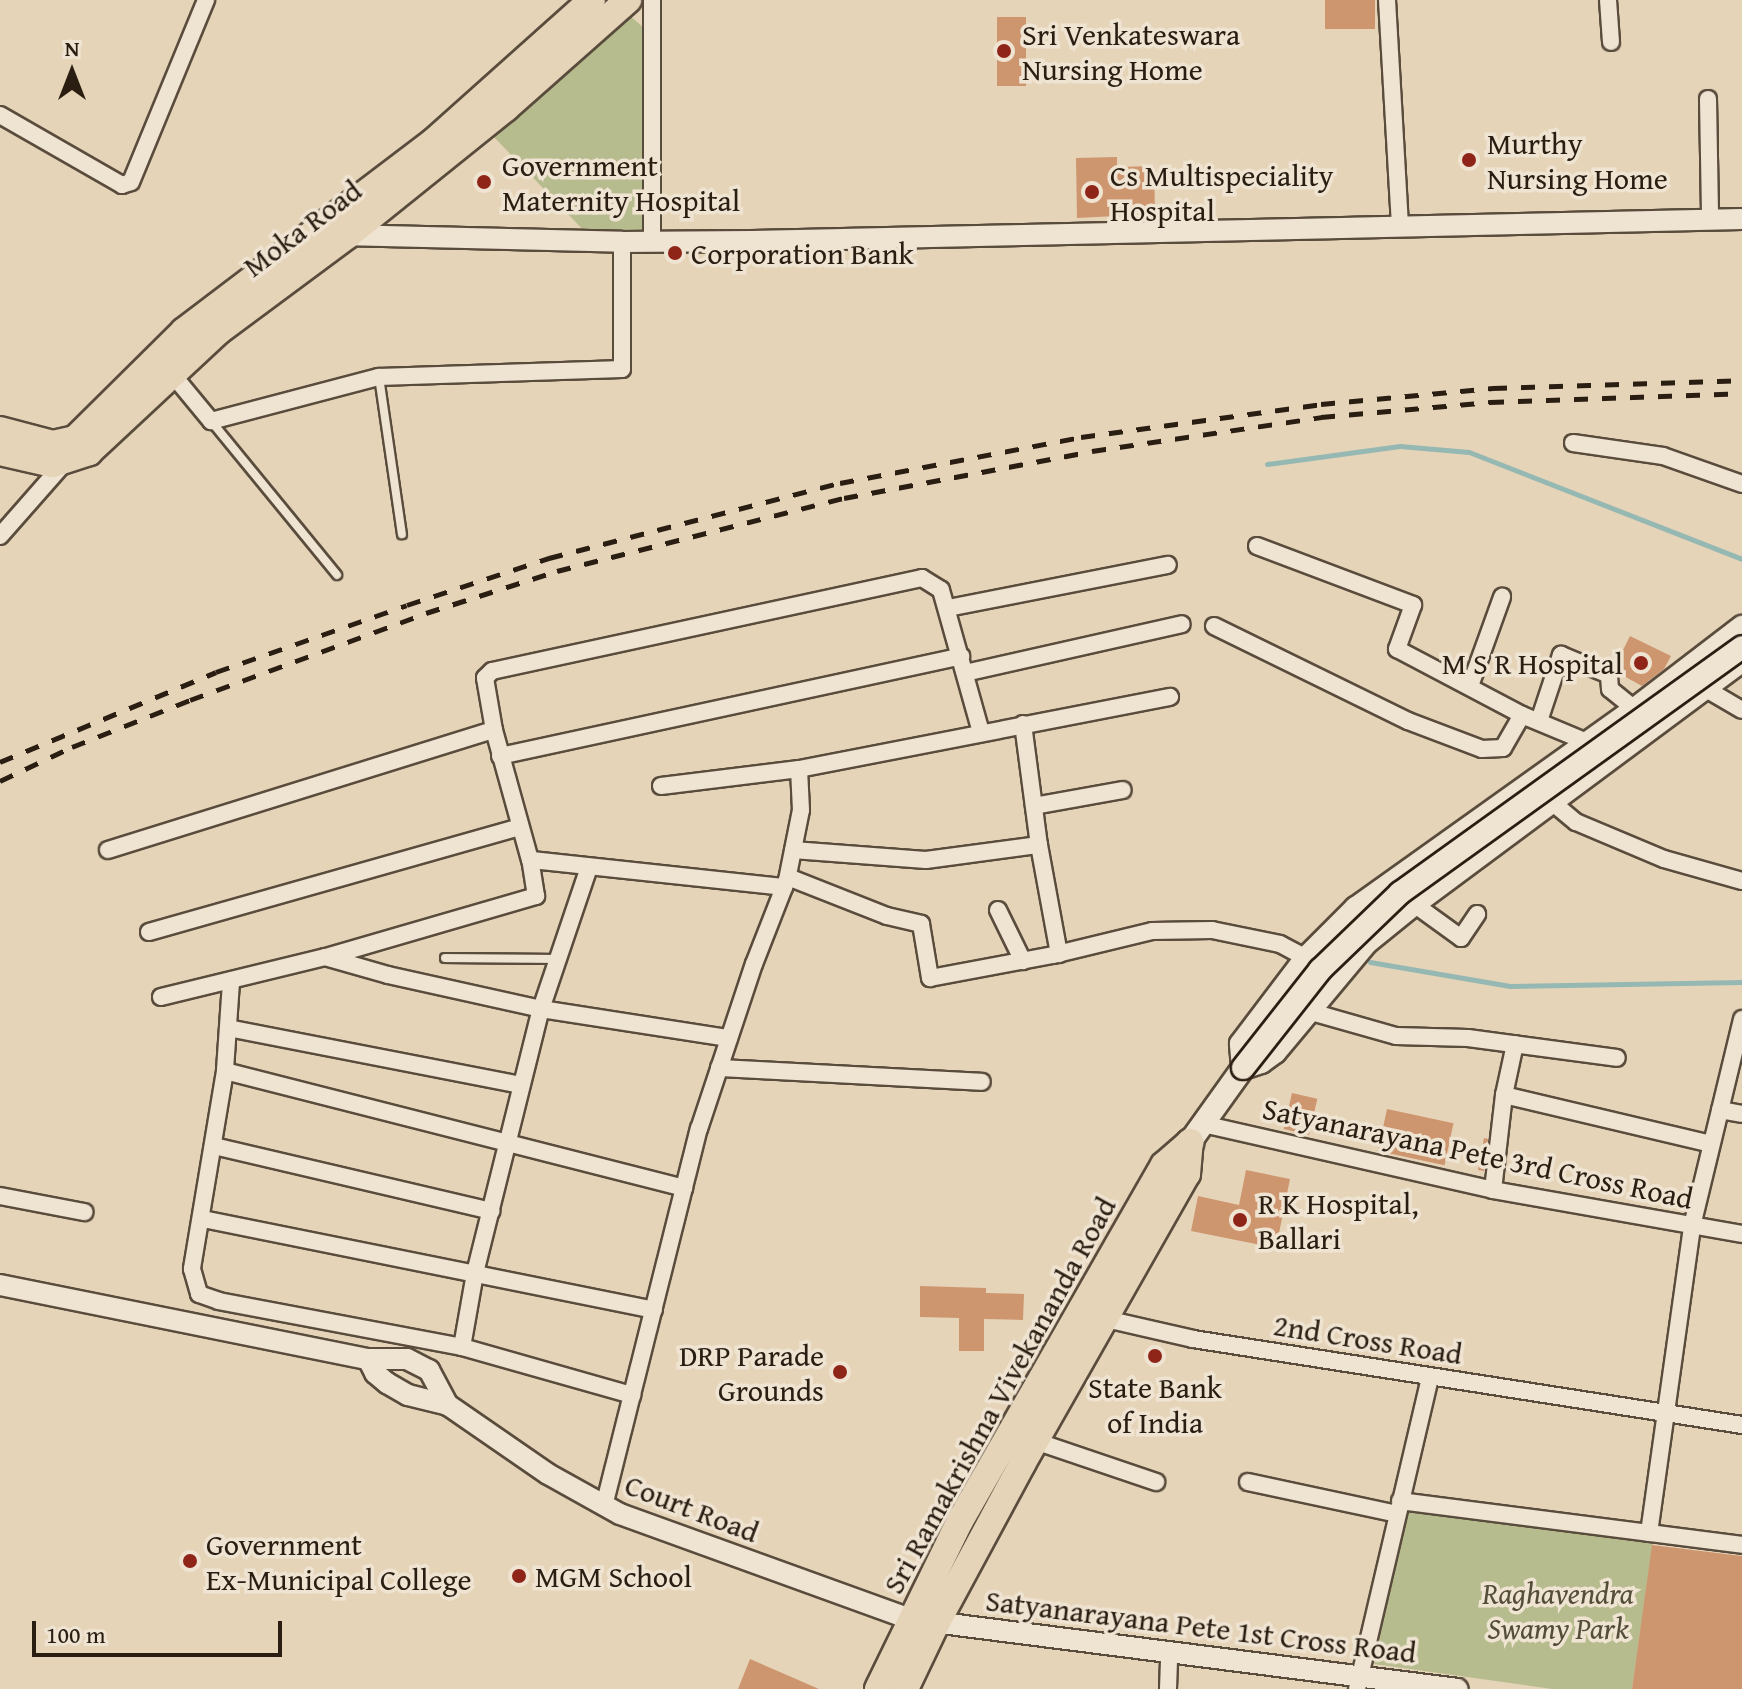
<!DOCTYPE html>
<html>
<head>
<meta charset="utf-8">
<style>
	body { margin:0 }
	#map { position:relative; width:1742px; height:1689px; overflow:hidden; background:#e6d4b9; font-family:"Gentium Book Plus",serif }
	div>[style] { position:absolute }
	[style*='--x'] { left:calc(var(--x)*1px); top:calc(var(--y)*1px); width:calc(var(--w)*1px); rotate:calc(var(--a)*1deg) }
	.green>* { inset:0; background:#b7bc8e }
	.stream>* { height:5px; margin:-2.5px; padding:0 2.5px; transform-origin:2.5px; border-radius:2.5px; background:#96b8b3 }
	.building>* { inset:0; background:#ce966f; transform-origin:0 0 }
	.roads { filter:drop-shadow(2px 0 #594c3c) drop-shadow(-2px 0 #594c3c) drop-shadow(0 2px #594c3c) drop-shadow(0 -2px #594c3c) }
	.service>* { height:8px; margin:-4px; padding:0 4px; transform-origin:4px; border-radius:4px; background:#efe3d2 }
	.minor>* { height:16px; margin:-8px; padding:0 8px; transform-origin:8px; border-radius:8px; background:#efe3d2 }
	.tertiary>* { height:20px; margin:-10px; padding:0 10px; transform-origin:10px; border-radius:10px; background:#efe3d2 }
	.secondary>* { height:22px; margin:-11px; padding:0 11px; transform-origin:11px; border-radius:11px; background:#efe3d2 }
	.primary>* { height:26px; margin:-13px; padding:0 13px; transform-origin:13px; border-radius:13px; background:#e6d4b9 }
	.rail>* { height:5px; margin-top:-2.5px; transform-origin:0; background:repeating-linear-gradient(90deg,#2a1e13 0 14px,transparent 0 28px) }
	.bridges { filter:drop-shadow(2px 0 #2a1e13) drop-shadow(-2px 0 #2a1e13) drop-shadow(0 2px #2a1e13) drop-shadow(0 -2px #2a1e13) }
	.secondary-bridge>* { height:22px; margin:-11px; padding:0 11px; transform-origin:11px; border-radius:11px; background:#efe3d2 }
	.dots>* { width:22px; height:22px; translate:-50% -50%; box-sizing:border-box; border:4px solid #efe3d2; border-radius:50% }
	span { translate:-50% -50%; white-space:nowrap; text-align:center; line-height:1.15; -webkit-text-stroke:7px #efe3d2; paint-order:stroke }
	.poi-label { font-size:30px; color:#2a1e13 }
	.left { translate:0 -50%; text-align:left }
	.right { translate:-100% -50%; text-align:right }
	.street-label { font-size:30px; color:#2a1e13 }
	.park-label { font-size:30px; color:#544d38; font-style:italic }
	.north { position:absolute; left:32px; top:32px; width:80px; height:80px; -webkit-text-stroke:6px #efe3d2; paint-order:stroke; rotate:0deg; font-size:22px; font-weight:700; line-height:32px; text-align:center; color:#2a1e13 }
	.north::after { content:''; display:block; margin:auto; width:28px; height:36px; background:#2a1e13; clip-path:polygon(50% 0,100% 100%,50% 72%,0 100%) }
	.scale { position:absolute; left:32px; top:1621px; width:250px; height:36px; box-sizing:border-box; border:4px solid #2a1e13; border-top:0; padding-left:10px; font-size:24px; line-height:28px; white-space:nowrap; color:#2a1e13; -webkit-text-stroke:6px #efe3d2; paint-order:stroke }
</style>
</head>
<body>
<div id="map">
	<div class="green">
		<div style="clip-path:polygon(627px 13px,645px 29px,648px 239px,590px 237px,491px 134px)"></div>
		<div style="clip-path:polygon(1406px 1512px,1653px 1543px,1632px 1689px,1552px 1689px,1374px 1664px)"></div>
	</div>
	<div class="stream">
		<div style="--x:1267;--y:464;--w:134;--a:-7.7"></div>
		<div style="--x:1400;--y:446;--w:69;--a:5"></div>
		<div style="--x:1469;--y:452;--w:293;--a:21.4"></div>
		<div style="--x:1370;--y:962;--w:142;--a:9.7"></div>
		<div style="--x:1510;--y:986;--w:232;--a:-1"></div>
	</div>
	<div class="building">
		<div style="left:1325px;top:0;width:50px;height:29px"></div>
		<div style="left:997px;top:17px;width:29px;height:69px"></div>
		<div style="clip-path:polygon(1117px 157px,1117px 167px,1154px 166px,1155px 214px,1077px 218px,1076px 158px)"></div>
		<div style="clip-path:polygon(1630px 636px,1671px 656px,1664px 669px,1642px 686px,1620px 674px,1615px 666px)"></div>
		<div style="left:1292px;top:1093px;width:26px;height:37px;rotate:13deg"></div>
		<div style="left:1387px;top:1109px;width:68px;height:43px;rotate:12deg"></div>
		<div style="clip-path:polygon(1484px 1138px,1488px 1139px,1484px 1171px,1478px 1170px)"></div>
		<div style="clip-path:polygon(1246px 1170px,1290px 1179px,1276px 1248px,1191px 1231px,1198px 1196px,1239px 1205px)"></div>
		<div style="clip-path:polygon(920px 1286px,986px 1288px,986px 1293px,1024px 1294px,1023px 1320px,984px 1319px,984px 1351px,959px 1351px,959px 1318px,920px 1317px)"></div>
		<div style="clip-path:polygon(1652px 1545px,1742px 1556px,1742px 1689px,1632px 1689px)"></div>
		<div style="clip-path:polygon(750px 1659px,819px 1689px,738px 1689px)"></div>
	</div>
	<div class="roads">
		<div class="service">
			<div style="--x:379;--y:377;--w:159;--a:81.7"></div>
			<div style="--x:211;--y:421;--w:199;--a:50.7"></div>
			<div style="--x:445;--y:958;--w:113;--a:0.5"></div>
		</div>
		<div class="minor">
			<div style="--x:652;--y:0;--w:242;--a:90"></div>
			<div style="--x:1387;--y:0;--w:226;--a:86.7"></div>
			<div style="--x:1608;--y:0;--w:42;--a:85.9"></div>
			<div style="--x:1708;--y:99;--w:120;--a:89"></div>
			<div style="--x:0;--y:115;--w:141;--a:29.8"></div>
			<div style="--x:122;--y:185;--w:9;--a:-18"></div>
			<div style="--x:131;--y:182;--w:197;--a:-67.6"></div>
			<div style="--x:173;--y:375;--w:60;--a:50.4"></div>
			<div style="--x:211;--y:421;--w:174;--a:-14.7"></div>
			<div style="--x:379;--y:377;--w:243;--a:-1.9"></div>
			<div style="--x:622;--y:369;--w:127;--a:-90"></div>
			<div style="--x:1573;--y:443;--w:91;--a:8.2"></div>
			<div style="--x:1663;--y:456;--w:84;--a:19.5"></div>
			<div style="--x:0;--y:536;--w:98;--a:-48.7"></div>
			<div style="--x:1257;--y:546;--w:167;--a:20.7"></div>
			<div style="--x:1413;--y:605;--w:47;--a:110"></div>
			<div style="--x:1397;--y:649;--w:141;--a:27.8"></div>
			<div style="--x:1522;--y:715;--w:70;--a:22.6"></div>
			<div style="--x:948;--y:608;--w:224;--a:-11.1"></div>
			<div style="--x:1214;--y:626;--w:216;--a:26.1"></div>
			<div style="--x:1408;--y:721;--w:79;--a:20.7"></div>
			<div style="--x:1482;--y:749;--w:21;--a:-3"></div>
			<div style="--x:1503;--y:748;--w:38;--a:-60"></div>
			<div style="--x:965;--y:673;--w:222;--a:-12.7"></div>
			<div style="--x:1696;--y:683;--w:53;--a:30.4"></div>
			<div style="--x:1470;--y:686;--w:95;--a:-70.2"></div>
			<div style="--x:1539;--y:721;--w:70;--a:-71.6"></div>
			<div style="--x:1561;--y:655;--w:52;--a:22.6"></div>
			<div style="--x:1609;--y:675;--w:14;--a:86"></div>
			<div style="--x:1610;--y:689;--w:32;--a:39"></div>
			<div style="--x:1023;--y:724;--w:122;--a:82.5"></div>
			<div style="--x:1039;--y:845;--w:111;--a:79.6"></div>
			<div style="--x:500;--y:756;--w:472;--a:-12.2"></div>
			<div style="--x:661;--y:786;--w:139;--a:-7"></div>
			<div style="--x:799;--y:769;--w:378;--a:-11"></div>
			<div style="--x:1546;--y:797;--w:39;--a:40"></div>
			<div style="--x:1576;--y:822;--w:95;--a:22.8"></div>
			<div style="--x:1664;--y:859;--w:81;--a:15.8"></div>
			<div style="--x:1034;--y:806;--w:90;--a:-10.2"></div>
			<div style="--x:108;--y:850;--w:404;--a:-17.3"></div>
			<div style="--x:793;--y:850;--w:133;--a:4.3"></div>
			<div style="--x:926;--y:860;--w:114;--a:-7.6"></div>
			<div style="--x:788;--y:877;--w:106;--a:21.5"></div>
			<div style="--x:887;--y:916;--w:35;--a:13"></div>
			<div style="--x:921;--y:924;--w:55;--a:80.5"></div>
			<div style="--x:930;--y:978;--w:125;--a:-10.6"></div>
			<div style="--x:1053;--y:955;--w:102;--a:-13.6"></div>
			<div style="--x:1152;--y:931;--w:60;--a:-1"></div>
			<div style="--x:1212;--y:930;--w:69;--a:11.6"></div>
			<div style="--x:1280;--y:944;--w:30;--a:28"></div>
			<div style="--x:784;--y:887;--w:255;--a:-173.9"></div>
			<div style="--x:530;--y:860;--w:135;--a:-105.5"></div>
			<div style="--x:494;--y:730;--w:53;--a:-99.8"></div>
			<div style="--x:485;--y:678;--w:10;--a:-45"></div>
			<div style="--x:492;--y:671;--w:440;--a:-12.2"></div>
			<div style="--x:922;--y:578;--w:22;--a:32"></div>
			<div style="--x:941;--y:590;--w:148;--a:74.3"></div>
			<div style="--x:1414;--y:904;--w:58;--a:35.9"></div>
			<div style="--x:1461;--y:938;--w:29;--a:-56"></div>
			<div style="--x:998;--y:910;--w:57;--a:63.9"></div>
			<div style="--x:149;--y:932;--w:385;--a:-15.8"></div>
			<div style="--x:326;--y:957;--w:219;--a:-16.2"></div>
			<div style="--x:536;--y:896;--w:36;--a:-99"></div>
			<div style="--x:231;--y:982;--w:89;--a:93.9"></div>
			<div style="--x:225;--y:1071;--w:201;--a:99.5"></div>
			<div style="--x:192;--y:1269;--w:26;--a:74"></div>
			<div style="--x:199;--y:1294;--w:21;--a:19"></div>
			<div style="--x:219;--y:1301;--w:247;--a:10.7"></div>
			<div style="--x:462;--y:1347;--w:177;--a:15.8"></div>
			<div style="--x:161;--y:997;--w:169;--a:-13.7"></div>
			<div style="--x:325;--y:957;--w:66;--a:15.9"></div>
			<div style="--x:388;--y:975;--w:157;--a:12.5"></div>
			<div style="--x:541;--y:1009;--w:190;--a:8.8"></div>
			<div style="--x:1308;--y:1011;--w:91;--a:15.9"></div>
			<div style="--x:1396;--y:1036;--w:72;--a:1.6"></div>
			<div style="--x:1468;--y:1038;--w:150;--a:7.6"></div>
			<div style="--x:228;--y:1028;--w:299;--a:11"></div>
			<div style="--x:719;--y:1068;--w:263;--a:3"></div>
			<div style="--x:225;--y:1071;--w:474;--a:14.3"></div>
			<div style="--x:1504;--y:1095;--w:213;--a:13.3"></div>
			<div style="--x:1720;--y:1110;--w:22;--a:10"></div>
			<div style="--x:1203;--y:1124;--w:297;--a:12.8"></div>
			<div style="--x:1493;--y:1190;--w:253;--a:10"></div>
			<div style="--x:214;--y:1146;--w:285;--a:13.2"></div>
			<div style="--x:1493;--y:1190;--w:96;--a:-83.4"></div>
			<div style="--x:1504;--y:1095;--w:52;--a:-77.8"></div>
			<div style="--x:0;--y:1196;--w:86;--a:10.8"></div>
			<div style="--x:203;--y:1219;--w:460;--a:11.4"></div>
			<div style="--x:1106;--y:1319;--w:89;--a:12.9"></div>
			<div style="--x:1193;--y:1339;--w:556;--a:8.9"></div>
			<div style="--x:462;--y:1347;--w:75;--a:-80"></div>
			<div style="--x:475;--y:1273;--w:272;--a:-76"></div>
			<div style="--x:541;--y:1009;--w:150;--a:-71.3"></div>
			<div style="--x:1035;--y:1441;--w:128;--a:18.7"></div>
			<div style="--x:1248;--y:1482;--w:152;--a:12.1"></div>
			<div style="--x:1400;--y:1501;--w:345;--a:7.3"></div>
			<div style="--x:604;--y:1506;--w:389;--a:-75.9"></div>
			<div style="--x:699;--y:1129;--w:174;--a:-71.6"></div>
			<div style="--x:754;--y:964;--w:90;--a:-68.6"></div>
			<div style="--x:787;--y:880;--w:71;--a:-78.7"></div>
			<div style="--x:801;--y:810;--w:41;--a:-92.8"></div>
			<div style="--x:1649;--y:1533;--w:310;--a:-82"></div>
			<div style="--x:1692;--y:1226;--w:213;--a:-76.4"></div>
			<div style="--x:1168;--y:1689;--w:37;--a:-88"></div>
			<div style="--x:1357;--y:1689;--w:320;--a:-76.8"></div>
		</div>
		<div class="tertiary">
			<div style="--x:342;--y:235;--w:280;--a:1.4"></div>
			<div style="--x:622;--y:242;--w:130;--a:-0.4"></div>
			<div style="--x:752;--y:241;--w:990;--a:-1.27"></div>
			<div style="--x:0;--y:1285;--w:375;--a:11.4"></div>
			<div style="--x:368;--y:1359;--w:39;--a:0"></div>
			<div style="--x:407;--y:1359;--w:25;--a:27"></div>
			<div style="--x:429;--y:1370;--w:40;--a:62"></div>
			<div style="--x:368;--y:1359;--w:16;--a:63"></div>
			<div style="--x:375;--y:1373;--w:16;--a:40"></div>
			<div style="--x:387;--y:1383;--w:24;--a:30"></div>
			<div style="--x:408;--y:1395;--w:41;--a:14"></div>
			<div style="--x:448;--y:1405;--w:121;--a:34.6"></div>
			<div style="--x:548;--y:1474;--w:82;--a:29.1"></div>
			<div style="--x:620;--y:1514;--w:308;--a:19.9"></div>
			<div style="--x:910;--y:1619;--w:552;--a:7.28"></div>
		</div>
		<div class="secondary">
			<div style="--x:1243;--y:1068;--w:24;--a:-95"></div>
			<div style="--x:1241;--y:1044;--w:108;--a:-52.9"></div>
			<div style="--x:1306;--y:958;--w:71;--a:-45"></div>
			<div style="--x:1356;--y:908;--w:343;--a:-35.5"></div>
			<div style="--x:1635;--y:709;--w:135;--a:-37.5"></div>
			<div style="--x:1190;--y:1142;--w:91;--a:-54.4"></div>
			<div style="--x:1243;--y:1068;--w:19;--a:-18"></div>
			<div style="--x:1261;--y:1062;--w:17;--a:-36"></div>
			<div style="--x:1275;--y:1052;--w:142;--a:-50.1"></div>
			<div style="--x:1366;--y:943;--w:62;--a:-39.1"></div>
			<div style="--x:1414;--y:904;--w:409;--a:-36.6"></div>
		</div>
		<div class="primary">
			<div style="--x:0;--y:430;--w:55;--a:14.8"></div>
			<div style="--x:53;--y:444;--w:23;--a:-13"></div>
			<div style="--x:75;--y:439;--w:153;--a:-44.7"></div>
			<div style="--x:184;--y:331;--w:313;--a:-37.2"></div>
			<div style="--x:433;--y:142;--w:213;--a:-41.8"></div>
			<div style="--x:0;--y:452;--w:54;--a:12.8"></div>
			<div style="--x:53;--y:464;--w:38;--a:-18"></div>
			<div style="--x:89;--y:452;--w:179;--a:-43"></div>
			<div style="--x:220;--y:330;--w:159;--a:-36.6"></div>
			<div style="--x:348;--y:235;--w:203;--a:-38.8"></div>
			<div style="--x:506;--y:108;--w:163;--a:-41.5"></div>
			<div style="--x:878;--y:1689;--w:187;--a:-64"></div>
			<div style="--x:960;--y:1521;--w:410;--a:-60.2"></div>
			<div style="--x:1164;--y:1165;--w:35;--a:-41"></div>
			<div style="--x:905;--y:1689;--w:72;--a:-64.5"></div>
			<div style="--x:936;--y:1624;--w:182;--a:-61.7"></div>
			<div style="--x:1022;--y:1464;--w:334;--a:-60.4"></div>
			<div style="--x:1187;--y:1174;--w:32;--a:-85"></div>
		</div>
	</div>
	<div class="rail">
		<div style="--x:0;--y:762;--w:234;--a:-22.6"></div>
		<div style="--x:216;--y:672;--w:202;--a:-19.3"></div>
		<div style="--x:407;--y:605;--w:150;--a:-18.3"></div>
		<div style="--x:549;--y:558;--w:301;--a:-14.5"></div>
		<div style="--x:840;--y:483;--w:245;--a:-10.8"></div>
		<div style="--x:1081;--y:437;--w:242;--a:-7.8"></div>
		<div style="--x:1321;--y:404;--w:173;--a:-5.3"></div>
		<div style="--x:1493;--y:388;--w:249;--a:-1.8"></div>
		<div style="--x:0;--y:781;--w:80;--a:-25.3"></div>
		<div style="--x:72;--y:747;--w:127;--a:-21.7"></div>
		<div style="--x:190;--y:700;--w:252;--a:-20.2"></div>
		<div style="--x:426;--y:613;--w:138;--a:-17.8"></div>
		<div style="--x:557;--y:571;--w:296;--a:-14.3"></div>
		<div style="--x:844;--y:498;--w:252;--a:-10.7"></div>
		<div style="--x:1092;--y:451;--w:232;--a:-8.4"></div>
		<div style="--x:1321;--y:417;--w:170;--a:-5.1"></div>
		<div style="--x:1490;--y:402;--w:252;--a:-2"></div>
	</div>
	<div class="bridges">
		<div class="secondary-bridge">
			<div style="--x:1243;--y:1068;--w:125;--a:-51.8"></div>
			<div style="--x:1320;--y:970;--w:111;--a:-43.9"></div>
			<div style="--x:1400;--y:893;--w:421;--a:-35.7"></div>
		</div>
	</div>
	<div class="dots">
		<div style="left:1004px;top:51px;background:#8f2418"></div>
		<div style="left:1469px;top:160px;background:#8f2418"></div>
		<div style="left:484px;top:182px;background:#8f2418"></div>
		<div style="left:1092px;top:192px;background:#8f2418"></div>
		<div style="left:675px;top:253px;background:#8f2418"></div>
		<div style="left:1641px;top:663px;background:#8f2418"></div>
		<div style="left:1240px;top:1220px;background:#8f2418"></div>
		<div style="left:1155px;top:1356px;background:#8f2418"></div>
		<div style="left:840px;top:1372px;background:#8f2418"></div>
		<div style="left:190px;top:1561px;background:#8f2418"></div>
		<div style="left:519px;top:1576px;background:#8f2418"></div>
	</div>
	<div class="poi-label">
		<span class="left" style="left:1022px;top:51px">Sri Venkateswara<br>Nursing Home</span>
		<span class="left" style="left:1487px;top:160px">Murthy<br>Nursing Home</span>
		<span class="left" style="left:502px;top:182px">Government<br>Maternity Hospital</span>
		<span class="left" style="left:1110px;top:192px">Cs Multispeciality<br>Hospital</span>
		<span class="left" style="left:691px;top:253px">Corporation Bank</span>
		<span class="right" style="left:1623px;top:663px">M S R Hospital</span>
		<span class="left" style="left:1258px;top:1220px">R K Hospital,<br>Ballari</span>
		<span class="right" style="left:824px;top:1372px">DRP Parade<br>Grounds</span>
		<span style="left:1155px;top:1404px">State Bank<br>of India</span>
		<span class="left" style="left:206px;top:1561px">Government<br>Ex-Municipal College</span>
		<span class="left" style="left:535px;top:1576px">MGM School</span>
	</div>
	<div class="street-label">
		<span style="left:302px;top:228px;rotate:-37deg">Moka Road</span>
		<span style="left:1478px;top:1153px;rotate:12deg">Satyanarayana Pete 3rd Cross Road</span>
		<span style="left:1368px;top:1339px;rotate:9deg">2nd Cross Road</span>
		<span style="left:999px;top:1395px;rotate:-61deg">Sri Ramakrishna Vivekananda Road</span>
		<span style="left:692px;top:1508px;rotate:21deg">Court Road</span>
		<span style="left:1201px;top:1626px;rotate:7deg">Satyanarayana Pete 1st Cross Road</span>
	</div>
	<div class="park-label">
		<span style="left:1558px;top:1610px">Raghavendra<br>Swamy Park</span>
	</div>
	<div class="north">N</div>
	<div class="scale">100 m</div>
</div>
</body>
</html>
